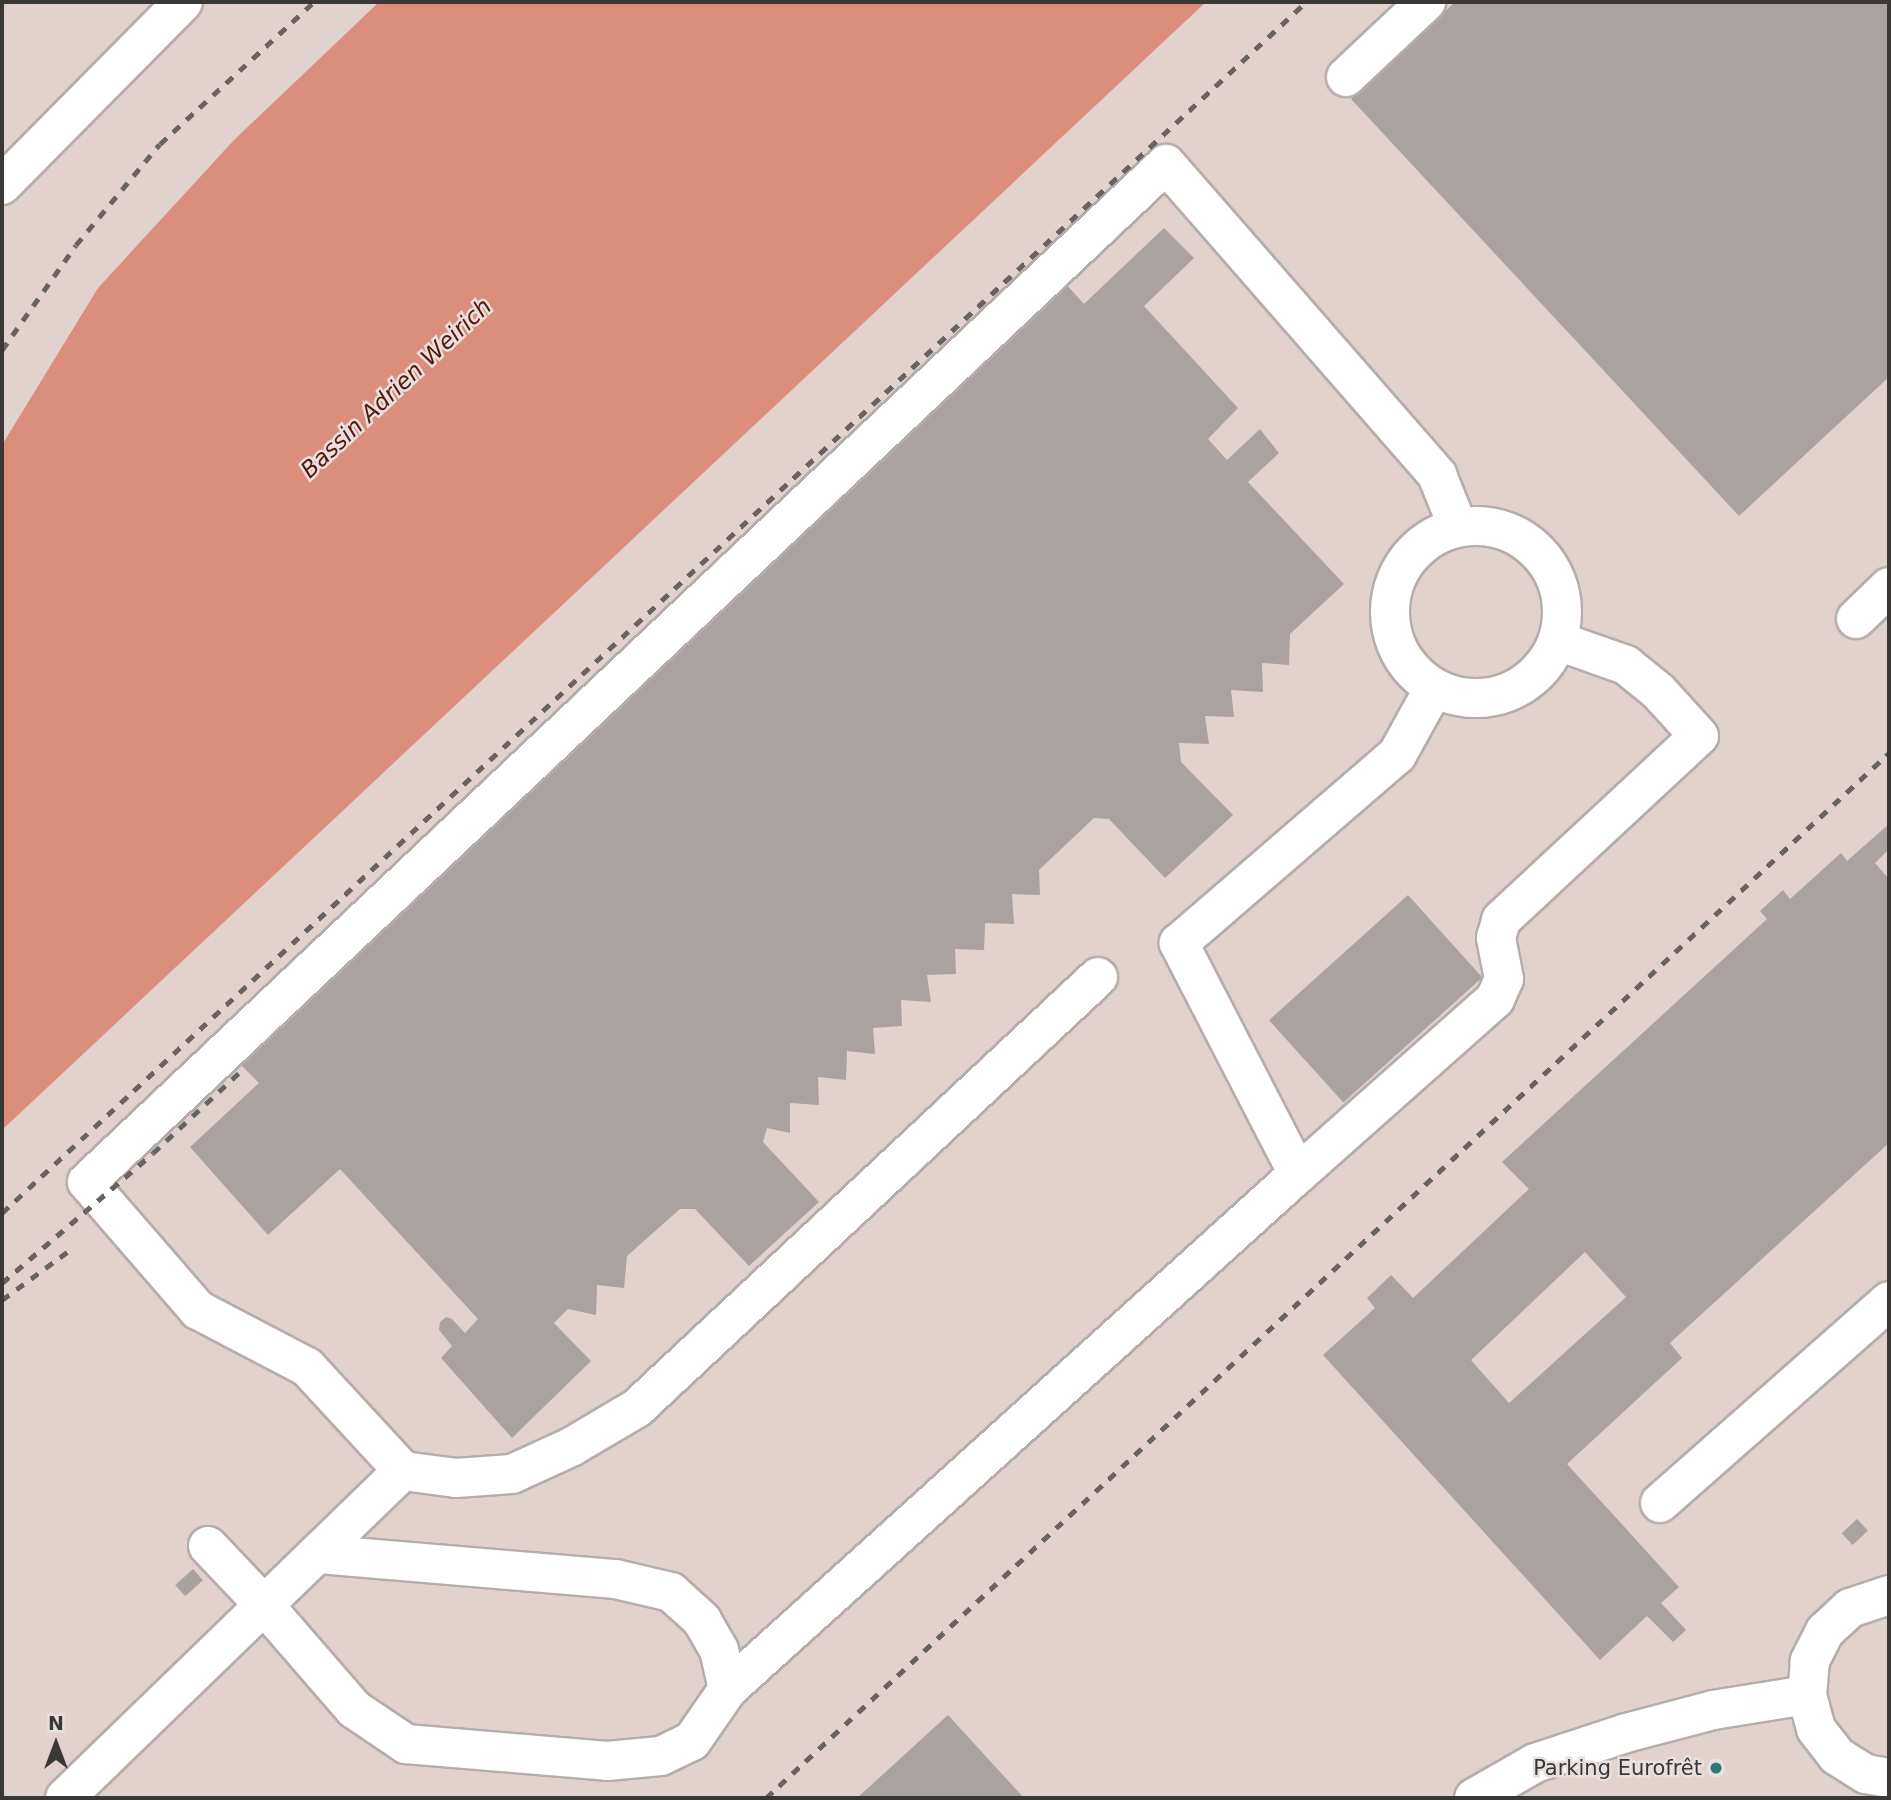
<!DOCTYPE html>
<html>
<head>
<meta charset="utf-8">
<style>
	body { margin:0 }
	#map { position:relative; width:1891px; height:1800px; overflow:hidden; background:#e7e0de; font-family:"DejaVu Sans",sans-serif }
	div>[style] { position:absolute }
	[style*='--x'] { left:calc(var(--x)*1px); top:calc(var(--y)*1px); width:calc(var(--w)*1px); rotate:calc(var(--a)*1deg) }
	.built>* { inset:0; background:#e2d2ce; transform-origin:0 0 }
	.water>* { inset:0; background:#dc8e7c }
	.building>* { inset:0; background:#a9a2a0; transform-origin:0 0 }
	.roads { filter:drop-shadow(2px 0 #b4adab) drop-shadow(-2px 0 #b4adab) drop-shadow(0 2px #b4adab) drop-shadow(0 -2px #b4adab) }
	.minor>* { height:38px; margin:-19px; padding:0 19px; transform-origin:19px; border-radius:19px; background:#fff }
	.minor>.ring { margin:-19px; padding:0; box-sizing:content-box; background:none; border:38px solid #fff; border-radius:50% }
	.rail>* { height:5px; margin-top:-2.5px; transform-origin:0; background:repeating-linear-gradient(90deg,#666361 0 9px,transparent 0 18px) }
	.dots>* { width:19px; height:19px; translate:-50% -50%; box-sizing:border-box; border:4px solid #e7e0de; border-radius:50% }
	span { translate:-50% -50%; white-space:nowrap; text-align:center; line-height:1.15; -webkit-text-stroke:5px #e7e0de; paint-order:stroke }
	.poi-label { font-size:21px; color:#3a3837 }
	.right { translate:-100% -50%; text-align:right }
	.water-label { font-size:23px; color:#5a1506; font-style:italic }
	.frame { position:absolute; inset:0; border:4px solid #3a3837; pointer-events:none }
	.north { position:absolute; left:21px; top:1709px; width:70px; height:70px; -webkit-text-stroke:5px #e7e0de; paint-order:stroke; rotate:0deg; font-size:19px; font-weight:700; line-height:28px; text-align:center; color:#3a3837 }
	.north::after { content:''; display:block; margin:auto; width:24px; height:32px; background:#3a3837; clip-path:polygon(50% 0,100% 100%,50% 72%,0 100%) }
</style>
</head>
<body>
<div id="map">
	<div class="built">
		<div style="left:2px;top:2px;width:1887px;height:1796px"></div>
	</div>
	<div class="water">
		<div style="clip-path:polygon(379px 2px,1206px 2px,2px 1130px,2px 445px,98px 288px,234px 140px)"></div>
	</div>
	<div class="building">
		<div style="clip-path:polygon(1455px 2px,1889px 2px,1889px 377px,1739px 516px,1351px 99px)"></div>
		<div style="clip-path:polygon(1164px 228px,1194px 258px,1144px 306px,1238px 408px,1208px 439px,1227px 460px,1260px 429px,1279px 453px,1248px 482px,1344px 584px,1290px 634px,1289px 665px,1262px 663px,1263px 692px,1231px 690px,1234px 717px,1205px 716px,1209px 744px,1179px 743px,1181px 762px,1233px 815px,1165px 878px,1109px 819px,1094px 818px,1039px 870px,1040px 895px,1012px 894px,1014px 924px,985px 923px,984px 950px,955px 949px,956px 974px,927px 975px,931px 1002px,901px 1000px,902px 1026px,873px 1028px,875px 1054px,847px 1051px,846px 1080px,818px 1077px,819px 1105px,790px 1103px,790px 1133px,767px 1128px,763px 1142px,819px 1202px,749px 1266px,695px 1209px,680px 1209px,627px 1256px,624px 1288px,597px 1285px,596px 1315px,568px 1309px,554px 1323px,591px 1361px,512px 1438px,441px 1358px,452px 1346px,439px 1330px,440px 1322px,446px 1317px,452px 1319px,465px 1333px,478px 1319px,340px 1169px,268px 1235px,190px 1147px,259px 1083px,237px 1061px,1065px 283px,1084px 304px)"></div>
		<div style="clip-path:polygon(evenodd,1889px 824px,1889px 849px,1875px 863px,1889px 879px,1889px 1143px,1670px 1343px,1682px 1358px,1567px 1464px,1679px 1587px,1661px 1603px,1686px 1630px,1673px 1642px,1647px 1616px,1600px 1660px,1323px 1355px,1375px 1308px,1367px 1298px,1391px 1275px,1413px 1298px,1529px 1189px,1502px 1162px,1767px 919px,1760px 911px,1783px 890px,1790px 899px,1841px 853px,1847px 861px,1889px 824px,1585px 1252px,1626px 1297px,1509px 1403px,1471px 1360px,1585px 1252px)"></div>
		<div style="left:1408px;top:895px;width:111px;height:187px;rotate:48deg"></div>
		<div style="left:1857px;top:1519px;width:16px;height:21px;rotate:47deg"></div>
		<div style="left:193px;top:1569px;width:15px;height:24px;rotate:48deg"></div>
		<div style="clip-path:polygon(948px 1715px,1024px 1798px,857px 1798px)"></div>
	</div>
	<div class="roads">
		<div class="minor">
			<div style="--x:1346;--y:77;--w:110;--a:-43.2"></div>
			<div style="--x:2;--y:185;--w:257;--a:-45.3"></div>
			<div class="ring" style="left:1390px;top:526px;width:134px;height:134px"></div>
			<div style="--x:1856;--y:619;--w:46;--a:-44.1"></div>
			<div style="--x:1298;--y:1174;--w:264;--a:-41.6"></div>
			<div style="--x:1495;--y:999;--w:22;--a:-66"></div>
			<div style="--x:1504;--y:979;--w:42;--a:-101"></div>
			<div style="--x:1496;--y:938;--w:19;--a:-74"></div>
			<div style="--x:1501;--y:920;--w:270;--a:-42.9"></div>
			<div style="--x:1699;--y:736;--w:61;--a:-132.3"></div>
			<div style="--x:1658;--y:691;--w:41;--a:-140.9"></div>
			<div style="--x:1626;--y:665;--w:72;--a:-160.6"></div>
			<div style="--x:403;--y:1471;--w:142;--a:-132.7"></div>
			<div style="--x:307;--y:1367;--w:123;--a:-152.4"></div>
			<div style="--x:198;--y:1310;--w:169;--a:-130.9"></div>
			<div style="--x:87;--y:1182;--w:1483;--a:-43.33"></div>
			<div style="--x:1166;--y:164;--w:413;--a:48.9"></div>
			<div style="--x:1437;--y:475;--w:56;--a:68"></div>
			<div style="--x:1660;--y:1503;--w:305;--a:-41.4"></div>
			<div style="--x:208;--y:1546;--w:81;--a:46.5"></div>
			<div style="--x:264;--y:1605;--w:138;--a:49.1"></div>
			<div style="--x:354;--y:1709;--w:63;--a:33.9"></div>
			<div style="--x:406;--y:1744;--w:202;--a:4.8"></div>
			<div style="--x:607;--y:1761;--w:54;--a:-5.3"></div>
			<div style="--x:661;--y:1756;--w:34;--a:-26"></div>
			<div style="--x:692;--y:1741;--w:63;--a:-55.3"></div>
			<div style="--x:728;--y:1689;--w:40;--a:-103"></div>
			<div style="--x:719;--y:1650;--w:34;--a:-120"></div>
			<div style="--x:702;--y:1620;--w:42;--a:-137.9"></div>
			<div style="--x:671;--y:1592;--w:57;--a:-166.9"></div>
			<div style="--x:615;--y:1579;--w:299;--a:-175.2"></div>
			<div style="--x:1889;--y:1595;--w:41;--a:161.6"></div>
			<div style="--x:1850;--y:1608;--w:34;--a:137"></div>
			<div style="--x:1825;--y:1631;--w:34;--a:117"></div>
			<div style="--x:1810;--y:1661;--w:34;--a:95"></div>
			<div style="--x:1807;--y:1695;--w:35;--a:75"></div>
			<div style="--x:1816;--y:1729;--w:34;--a:52"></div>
			<div style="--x:1837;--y:1756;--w:34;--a:32"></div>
			<div style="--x:1866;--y:1774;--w:23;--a:10"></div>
			<div style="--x:728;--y:1689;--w:768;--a:-42.1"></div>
			<div style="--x:1298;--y:1174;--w:260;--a:-117.3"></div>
			<div style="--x:1179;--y:943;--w:288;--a:-40.8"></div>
			<div style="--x:1397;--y:755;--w:77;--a:-61.1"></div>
			<div style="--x:65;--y:1798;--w:470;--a:-44.1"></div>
			<div style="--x:403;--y:1471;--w:53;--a:7.5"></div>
			<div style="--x:456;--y:1478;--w:56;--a:-4.1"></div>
			<div style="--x:512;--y:1474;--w:65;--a:-24.6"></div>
			<div style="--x:571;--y:1447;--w:77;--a:-30.6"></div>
			<div style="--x:637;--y:1408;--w:631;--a:-43.07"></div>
			<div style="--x:1474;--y:1798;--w:70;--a:-29.8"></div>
			<div style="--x:1535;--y:1763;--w:96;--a:-18.2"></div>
			<div style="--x:1626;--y:1733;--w:90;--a:-14.8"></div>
			<div style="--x:1713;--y:1710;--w:95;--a:-9.1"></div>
		</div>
	</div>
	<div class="rail">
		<div style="--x:2;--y:350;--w:128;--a:-54.8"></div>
		<div style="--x:76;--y:245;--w:131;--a:-50.3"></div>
		<div style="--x:160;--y:144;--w:209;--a:-42.7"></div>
		<div style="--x:2;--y:1213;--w:1780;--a:-42.88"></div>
		<div style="--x:2;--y:1283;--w:199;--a:-40.7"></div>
		<div style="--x:153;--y:1153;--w:125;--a:-43"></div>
		<div style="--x:2;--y:1300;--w:81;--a:-36.4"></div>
		<div style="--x:766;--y:1798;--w:1534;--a:-42.94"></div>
	</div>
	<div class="dots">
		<div style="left:1716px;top:1768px;background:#2f7877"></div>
	</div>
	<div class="poi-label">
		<span class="right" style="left:1702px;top:1768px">Parking Eurofrêt</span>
	</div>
	<div class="water-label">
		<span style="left:396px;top:388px;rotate:-43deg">Bassin Adrien Weirich</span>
	</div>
	<div class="frame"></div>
	<div class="north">N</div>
</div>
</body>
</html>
